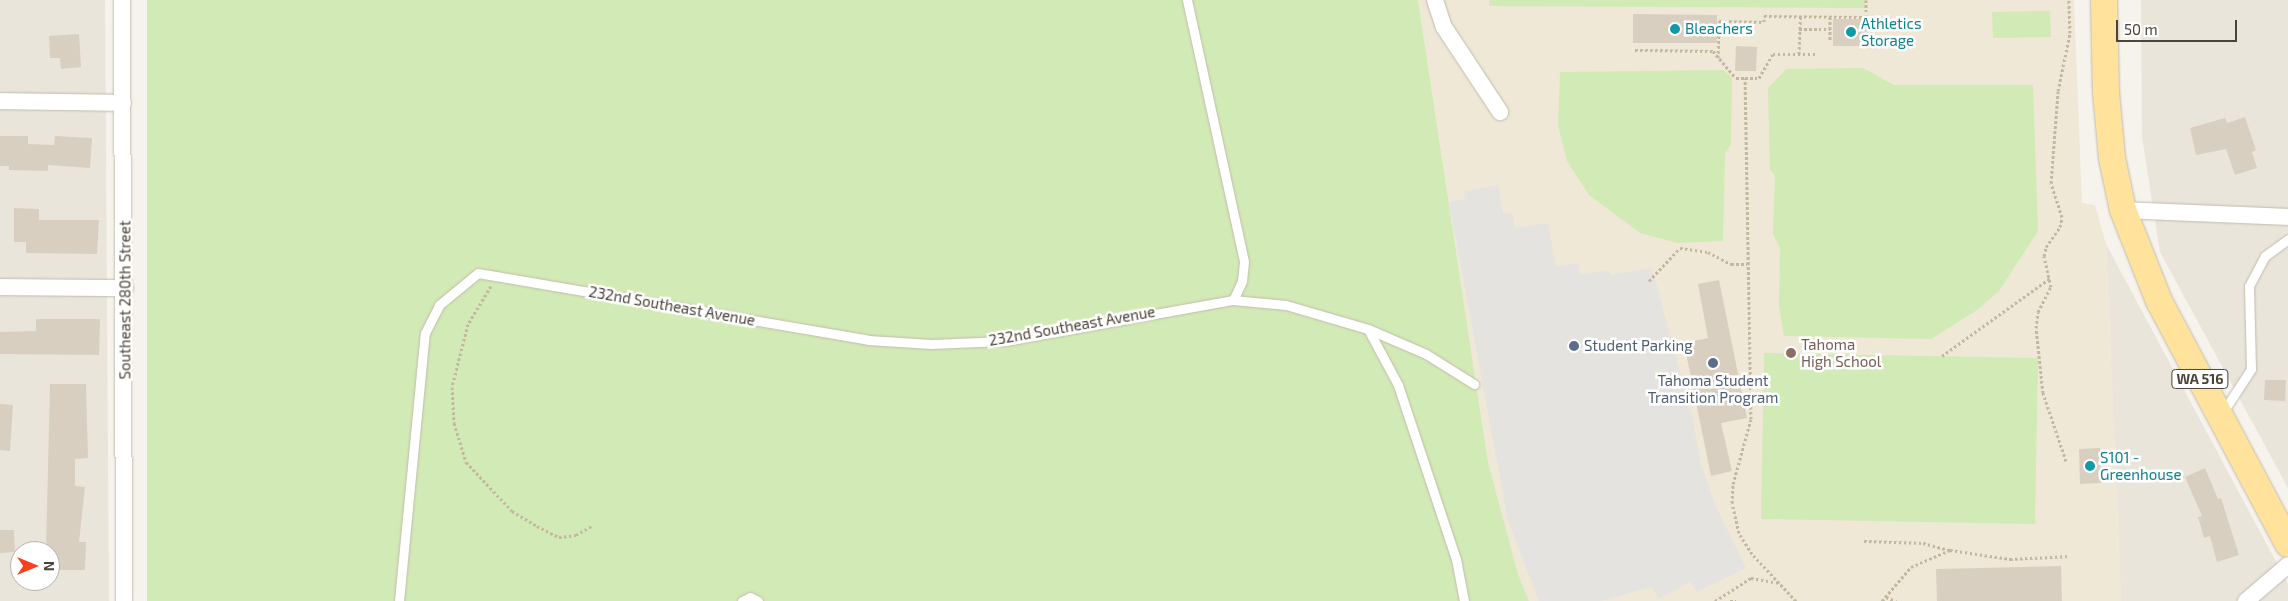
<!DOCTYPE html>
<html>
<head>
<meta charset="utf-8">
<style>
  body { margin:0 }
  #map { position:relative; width:2288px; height:601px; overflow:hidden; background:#f6f3ec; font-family:"Exo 2",sans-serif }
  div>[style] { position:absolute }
  .residential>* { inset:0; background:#eae5da }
  .education>* { inset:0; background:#efe8d6 }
  .green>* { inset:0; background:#d2eab5 }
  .parking>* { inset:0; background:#e5e3e0 }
  .building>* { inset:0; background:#d8cfc1 }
  .path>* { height:3px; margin-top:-1.5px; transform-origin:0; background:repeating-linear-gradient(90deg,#c4b79f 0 2.5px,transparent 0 5px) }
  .roads { filter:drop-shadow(0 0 1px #c2bbae) drop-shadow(0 0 1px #c2bbae) }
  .lane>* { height:9px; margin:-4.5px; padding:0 4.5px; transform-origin:4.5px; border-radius:4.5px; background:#fff }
  .street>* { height:16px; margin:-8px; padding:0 8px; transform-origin:8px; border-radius:8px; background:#fff }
  .primary>* { height:26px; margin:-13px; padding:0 13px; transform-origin:13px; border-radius:13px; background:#ffe39c }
  .dots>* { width:14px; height:14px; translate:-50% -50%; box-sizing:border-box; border:2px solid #fff; border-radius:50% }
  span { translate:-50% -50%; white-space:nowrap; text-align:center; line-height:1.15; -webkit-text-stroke:5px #fff; paint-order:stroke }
  .shield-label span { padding:1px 4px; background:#fff; border:1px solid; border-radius:4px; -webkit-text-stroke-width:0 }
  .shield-label { font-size:14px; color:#4b4439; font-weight:700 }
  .culture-label { font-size:15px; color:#0d838f }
  .left { translate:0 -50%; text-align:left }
  .street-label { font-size:15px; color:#4b4439 }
  .education-label { font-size:15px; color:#785e54 }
  .service-label { font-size:15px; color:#4e5e75 }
  .north { position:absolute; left:10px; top:541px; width:50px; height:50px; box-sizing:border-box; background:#fff; border:1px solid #b7b4b0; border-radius:50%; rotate:90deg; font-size:14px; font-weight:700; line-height:20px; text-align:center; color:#4b4439 }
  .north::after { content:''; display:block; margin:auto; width:18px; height:22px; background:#fc3f1d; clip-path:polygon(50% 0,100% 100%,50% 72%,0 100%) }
  .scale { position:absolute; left:2116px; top:20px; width:121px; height:22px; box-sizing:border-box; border:2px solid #4b4439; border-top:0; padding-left:6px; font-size:15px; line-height:18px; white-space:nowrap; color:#4b4439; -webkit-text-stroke:4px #fff; paint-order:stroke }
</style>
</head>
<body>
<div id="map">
  <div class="residential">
    <i style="clip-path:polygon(evenodd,0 0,105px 0,109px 601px,0 601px,0 0,20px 551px,50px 551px,50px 581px,20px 581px,20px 551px)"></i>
    <i style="clip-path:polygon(2141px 0,2288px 0,2288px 488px,2160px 252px,2142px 137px)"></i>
    <i style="clip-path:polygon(2106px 244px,2288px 584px,2288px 601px,2121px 601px)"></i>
  </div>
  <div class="education">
    <i style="clip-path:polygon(1418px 0,2074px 0,2082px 203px,2095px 205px,2106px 244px,2121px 601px,1529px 601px,1518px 574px,1488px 462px)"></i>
  </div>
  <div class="green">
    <i style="clip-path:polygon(147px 0,1418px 0,1488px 462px,1518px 574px,1529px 601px,147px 601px)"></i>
    <i style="clip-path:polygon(1489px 0,1865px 0,1865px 8px,1489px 6px)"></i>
    <i style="clip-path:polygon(2050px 11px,2051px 37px,1993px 38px,1992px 12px)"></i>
    <i style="clip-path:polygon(1863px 68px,1894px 85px,2033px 85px,2038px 231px,1999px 291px,1977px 310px,1931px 339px,1784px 336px,1779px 307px,1780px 248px,1773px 234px,1775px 176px,1770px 169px,1768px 88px,1786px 69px)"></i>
    <i style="clip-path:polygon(1724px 70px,1732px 78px,1731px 144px,1725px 154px,1723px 241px,1677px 243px,1640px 233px,1589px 195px,1567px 161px,1558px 125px,1560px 72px)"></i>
    <i style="clip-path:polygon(1764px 353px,2038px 358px,2035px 524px,1761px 519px)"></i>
  </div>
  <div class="parking">
    <i style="clip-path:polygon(1498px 185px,1503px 214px,1512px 213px,1515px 228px,1548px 223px,1556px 267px,1578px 263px,1580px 275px,1609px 270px,1610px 275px,1652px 268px,1692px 416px,1701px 464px,1716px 507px,1746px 568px,1697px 592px,1690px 582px,1659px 599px,1652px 587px,1600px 601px,1539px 601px,1508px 521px,1449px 202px,1465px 199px,1464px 191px)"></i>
  </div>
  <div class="building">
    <i style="clip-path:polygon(1633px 14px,1717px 15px,1717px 43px,1633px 43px)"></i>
    <i style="clip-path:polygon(1833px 19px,1869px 19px,1869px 46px,1833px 46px)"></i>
    <i style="clip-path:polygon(79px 34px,81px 67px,61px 69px,60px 58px,50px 58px,49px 36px)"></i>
    <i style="clip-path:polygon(1736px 46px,1757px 47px,1756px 71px,1735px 71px)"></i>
    <i style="clip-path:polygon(2245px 117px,2256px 150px,2252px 152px,2257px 168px,2235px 175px,2226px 149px,2196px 155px,2190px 128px,2225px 118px,2227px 123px)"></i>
    <i style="clip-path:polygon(0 136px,28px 136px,28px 144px,54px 145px,55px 136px,92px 138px,90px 168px,48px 165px,48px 171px,9px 170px,9px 166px,0 166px)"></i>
    <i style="clip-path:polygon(14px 208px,39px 209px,39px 220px,99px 220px,97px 254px,26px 253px,26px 242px,14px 242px)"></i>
    <i style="clip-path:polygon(1719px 280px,1747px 418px,1721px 423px,1732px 471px,1711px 476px,1684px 343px,1708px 338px,1698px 284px)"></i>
    <i style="clip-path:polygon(36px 319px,100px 319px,99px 355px,0 354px,0 332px,36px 331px)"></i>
    <i style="clip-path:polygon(2265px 380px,2286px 380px,2285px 401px,2264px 400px)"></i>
    <i style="clip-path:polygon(50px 384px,86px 384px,88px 458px,75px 459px,75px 486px,85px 487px,79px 542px,86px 542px,85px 570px,50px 570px,50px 551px,46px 551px)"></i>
    <i style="clip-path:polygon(0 404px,13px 405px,10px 451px,0 450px)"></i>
    <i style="clip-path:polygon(2100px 448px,2101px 483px,2080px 484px,2079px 449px)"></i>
    <i style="clip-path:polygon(2205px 468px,2218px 499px,2221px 498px,2239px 555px,2217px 562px,2210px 536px,2204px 538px,2198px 517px,2202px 516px,2185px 477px)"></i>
    <i style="clip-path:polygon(0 530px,14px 530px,15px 552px,0 553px)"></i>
    <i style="clip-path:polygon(2061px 566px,2062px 601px,1937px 601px,1936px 569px)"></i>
  </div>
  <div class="path">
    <i style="left:1830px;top:17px;width:23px;rotate:90deg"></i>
    <i style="left:1799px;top:29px;width:31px"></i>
    <i style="left:1635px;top:50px;width:78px;rotate:0.7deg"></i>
    <i style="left:1713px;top:51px;width:35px;rotate:50deg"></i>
    <i style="left:1736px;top:78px;width:9px"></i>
    <i style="left:1799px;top:54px;width:38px;rotate:-88deg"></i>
    <i style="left:1718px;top:58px;width:37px;rotate:-88deg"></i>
    <i style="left:1719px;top:21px;width:45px;rotate:1.3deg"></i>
    <i style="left:1764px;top:22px;width:6px;rotate:-90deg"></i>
    <i style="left:1764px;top:16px;width:102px;rotate:0.6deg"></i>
    <i style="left:1866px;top:17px;width:17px;rotate:-90deg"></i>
    <i style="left:1649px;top:281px;width:45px;rotate:-46.8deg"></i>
    <i style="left:1680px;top:248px;width:28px;rotate:8deg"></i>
    <i style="left:1708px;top:252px;width:26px;rotate:28deg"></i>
    <i style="left:1731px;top:264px;width:16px"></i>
    <i style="left:491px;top:286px;width:44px;rotate:121.2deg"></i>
    <i style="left:468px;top:324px;width:65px;rotate:104.3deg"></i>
    <i style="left:452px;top:387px;width:36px;rotate:87deg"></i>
    <i style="left:454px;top:423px;width:41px;rotate:72.9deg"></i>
    <i style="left:466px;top:462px;width:67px;rotate:46.8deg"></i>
    <i style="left:512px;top:511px;width:29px;rotate:31deg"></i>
    <i style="left:537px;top:526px;width:25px;rotate:27deg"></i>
    <i style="left:559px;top:537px;width:17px;rotate:-7deg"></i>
    <i style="left:576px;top:535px;width:20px;rotate:-30deg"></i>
    <i style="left:1942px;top:356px;width:133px;rotate:-35.8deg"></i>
    <i style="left:2066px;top:461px;width:72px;rotate:-108.7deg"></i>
    <i style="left:2043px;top:393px;width:65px;rotate:-96.1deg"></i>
    <i style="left:2036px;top:328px;width:16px;rotate:-83deg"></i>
    <i style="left:2038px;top:312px;width:28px;rotate:-63deg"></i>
    <i style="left:2051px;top:287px;width:32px;rotate:-103deg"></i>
    <i style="left:2044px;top:256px;width:9px;rotate:-77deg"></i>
    <i style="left:2046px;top:247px;width:24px;rotate:-55deg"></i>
    <i style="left:2060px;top:227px;width:10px;rotate:-79deg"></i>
    <i style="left:2062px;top:217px;width:36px;rotate:-108deg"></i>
    <i style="left:2051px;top:183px;width:92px;rotate:-85.6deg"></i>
    <i style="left:2058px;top:91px;width:59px;rotate:-78.3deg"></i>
    <i style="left:2070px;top:33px;width:33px;rotate:-92deg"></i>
    <i style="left:1864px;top:541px;width:59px;rotate:1.9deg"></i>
    <i style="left:1923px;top:543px;width:28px;rotate:15deg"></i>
    <i style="left:1886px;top:597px;width:11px;rotate:22deg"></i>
    <i style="left:1715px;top:601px;width:43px;rotate:-32.6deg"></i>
    <i style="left:1751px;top:578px;width:28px;rotate:10deg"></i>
    <i style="left:1730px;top:601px;width:6px"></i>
    <i style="left:1796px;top:601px;width:64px;rotate:-133.1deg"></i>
    <i style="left:1752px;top:554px;width:25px;rotate:-122deg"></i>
    <i style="left:1739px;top:533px;width:31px;rotate:-103deg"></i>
    <i style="left:1732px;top:503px;width:19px;rotate:-87deg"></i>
    <i style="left:1733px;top:484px;width:67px;rotate:-74.5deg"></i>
    <i style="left:1751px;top:419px;width:341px;rotate:-91deg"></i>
    <i style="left:1745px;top:78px;width:14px"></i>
    <i style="left:1759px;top:78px;width:28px;rotate:-60deg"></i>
    <i style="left:1773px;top:54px;width:44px"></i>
    <i style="left:1882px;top:601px;width:45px;rotate:-49.5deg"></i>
    <i style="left:1911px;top:567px;width:43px;rotate:-23.6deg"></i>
    <i style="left:1950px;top:550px;width:61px;rotate:8.5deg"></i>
    <i style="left:2010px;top:559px;width:60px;rotate:-2.9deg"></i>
  </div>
  <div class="roads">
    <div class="lane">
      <i style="left:1187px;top:0;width:268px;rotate:77.7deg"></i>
      <i style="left:1244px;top:262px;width:19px;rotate:96deg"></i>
      <i style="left:1242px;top:281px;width:21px;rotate:115deg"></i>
      <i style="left:1368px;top:329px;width:64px;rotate:61.8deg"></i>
      <i style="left:1398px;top:385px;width:183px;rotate:71.6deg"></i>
      <i style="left:1456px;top:559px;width:43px;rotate:79.2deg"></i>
      <i style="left:2223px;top:412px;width:51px;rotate:-56.9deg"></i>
      <i style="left:2251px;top:369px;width:83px;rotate:-91.4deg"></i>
      <i style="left:2249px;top:286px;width:34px;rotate:-62deg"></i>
      <i style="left:2265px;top:256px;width:29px;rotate:-36deg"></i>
      <i style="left:399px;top:601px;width:269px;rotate:-84.5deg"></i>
      <i style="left:425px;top:333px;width:31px;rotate:-63deg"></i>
      <i style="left:439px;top:305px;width:50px;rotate:-39.4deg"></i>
      <i style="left:478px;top:273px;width:396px;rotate:9.7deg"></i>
      <i style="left:868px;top:340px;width:63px;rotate:3.6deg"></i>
      <i style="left:931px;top:344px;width:74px;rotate:-2.3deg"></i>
      <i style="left:1005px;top:341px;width:232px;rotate:-10.2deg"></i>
      <i style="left:1233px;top:300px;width:53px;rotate:5.4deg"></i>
      <i style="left:1286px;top:305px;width:85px;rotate:16.3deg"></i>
      <i style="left:1368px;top:329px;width:63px;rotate:23.3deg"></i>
      <i style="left:1426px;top:354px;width:57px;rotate:32deg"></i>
      <i style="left:742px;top:601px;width:9px;rotate:-27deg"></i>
      <i style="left:750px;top:597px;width:9px;rotate:27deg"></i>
    </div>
    <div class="street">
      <i style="left:122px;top:0;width:601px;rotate:89.81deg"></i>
      <i style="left:1435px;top:0;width:28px;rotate:72deg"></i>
      <i style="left:1444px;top:27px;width:102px;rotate:56.6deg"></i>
      <i style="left:0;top:101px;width:123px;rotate:0.9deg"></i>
      <i style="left:2123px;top:210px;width:165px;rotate:2.4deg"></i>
      <i style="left:0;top:287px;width:125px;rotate:0.5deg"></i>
      <i style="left:2246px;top:601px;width:55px;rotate:-40.6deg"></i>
    </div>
    <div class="primary">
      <i style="left:2104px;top:0;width:92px;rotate:88.8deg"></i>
      <i style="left:2106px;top:92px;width:66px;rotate:84.8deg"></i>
      <i style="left:2112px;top:158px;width:53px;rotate:78.1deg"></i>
      <i style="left:2123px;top:210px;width:98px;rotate:68.4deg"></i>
      <i style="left:2159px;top:301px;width:275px;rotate:62deg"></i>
    </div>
  </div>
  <div class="dots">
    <i style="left:1675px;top:29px;background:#0f9aa8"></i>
    <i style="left:1851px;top:32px;background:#0f9aa8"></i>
    <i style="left:1574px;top:346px;background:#5c6f8a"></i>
    <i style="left:1791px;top:353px;background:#8d6e63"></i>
    <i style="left:1713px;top:363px;background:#5c6f8a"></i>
    <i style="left:2090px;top:466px;background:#0f9aa8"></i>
  </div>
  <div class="shield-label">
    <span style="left:2200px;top:379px">WA 516</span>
  </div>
  <div class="culture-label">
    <span class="left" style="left:1861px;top:32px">Athletics<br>Storage</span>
    <span class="left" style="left:1685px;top:29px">Bleachers</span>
    <span class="left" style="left:2100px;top:466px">S101 -<br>Greenhouse</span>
  </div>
  <div class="street-label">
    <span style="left:125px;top:300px;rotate:-90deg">Southeast 280th Street</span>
    <span style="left:672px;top:306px;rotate:10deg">232nd Southeast Avenue</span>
    <span style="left:1072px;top:326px;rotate:-10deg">232nd Southeast Avenue</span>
  </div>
  <div class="education-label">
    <span class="left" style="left:1801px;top:353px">Tahoma<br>High School</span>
  </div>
  <div class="service-label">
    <span class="left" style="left:1584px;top:346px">Student Parking</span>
    <span style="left:1713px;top:389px">Tahoma Student<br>Transition Program</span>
  </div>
  <div class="north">N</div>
  <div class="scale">50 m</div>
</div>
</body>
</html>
